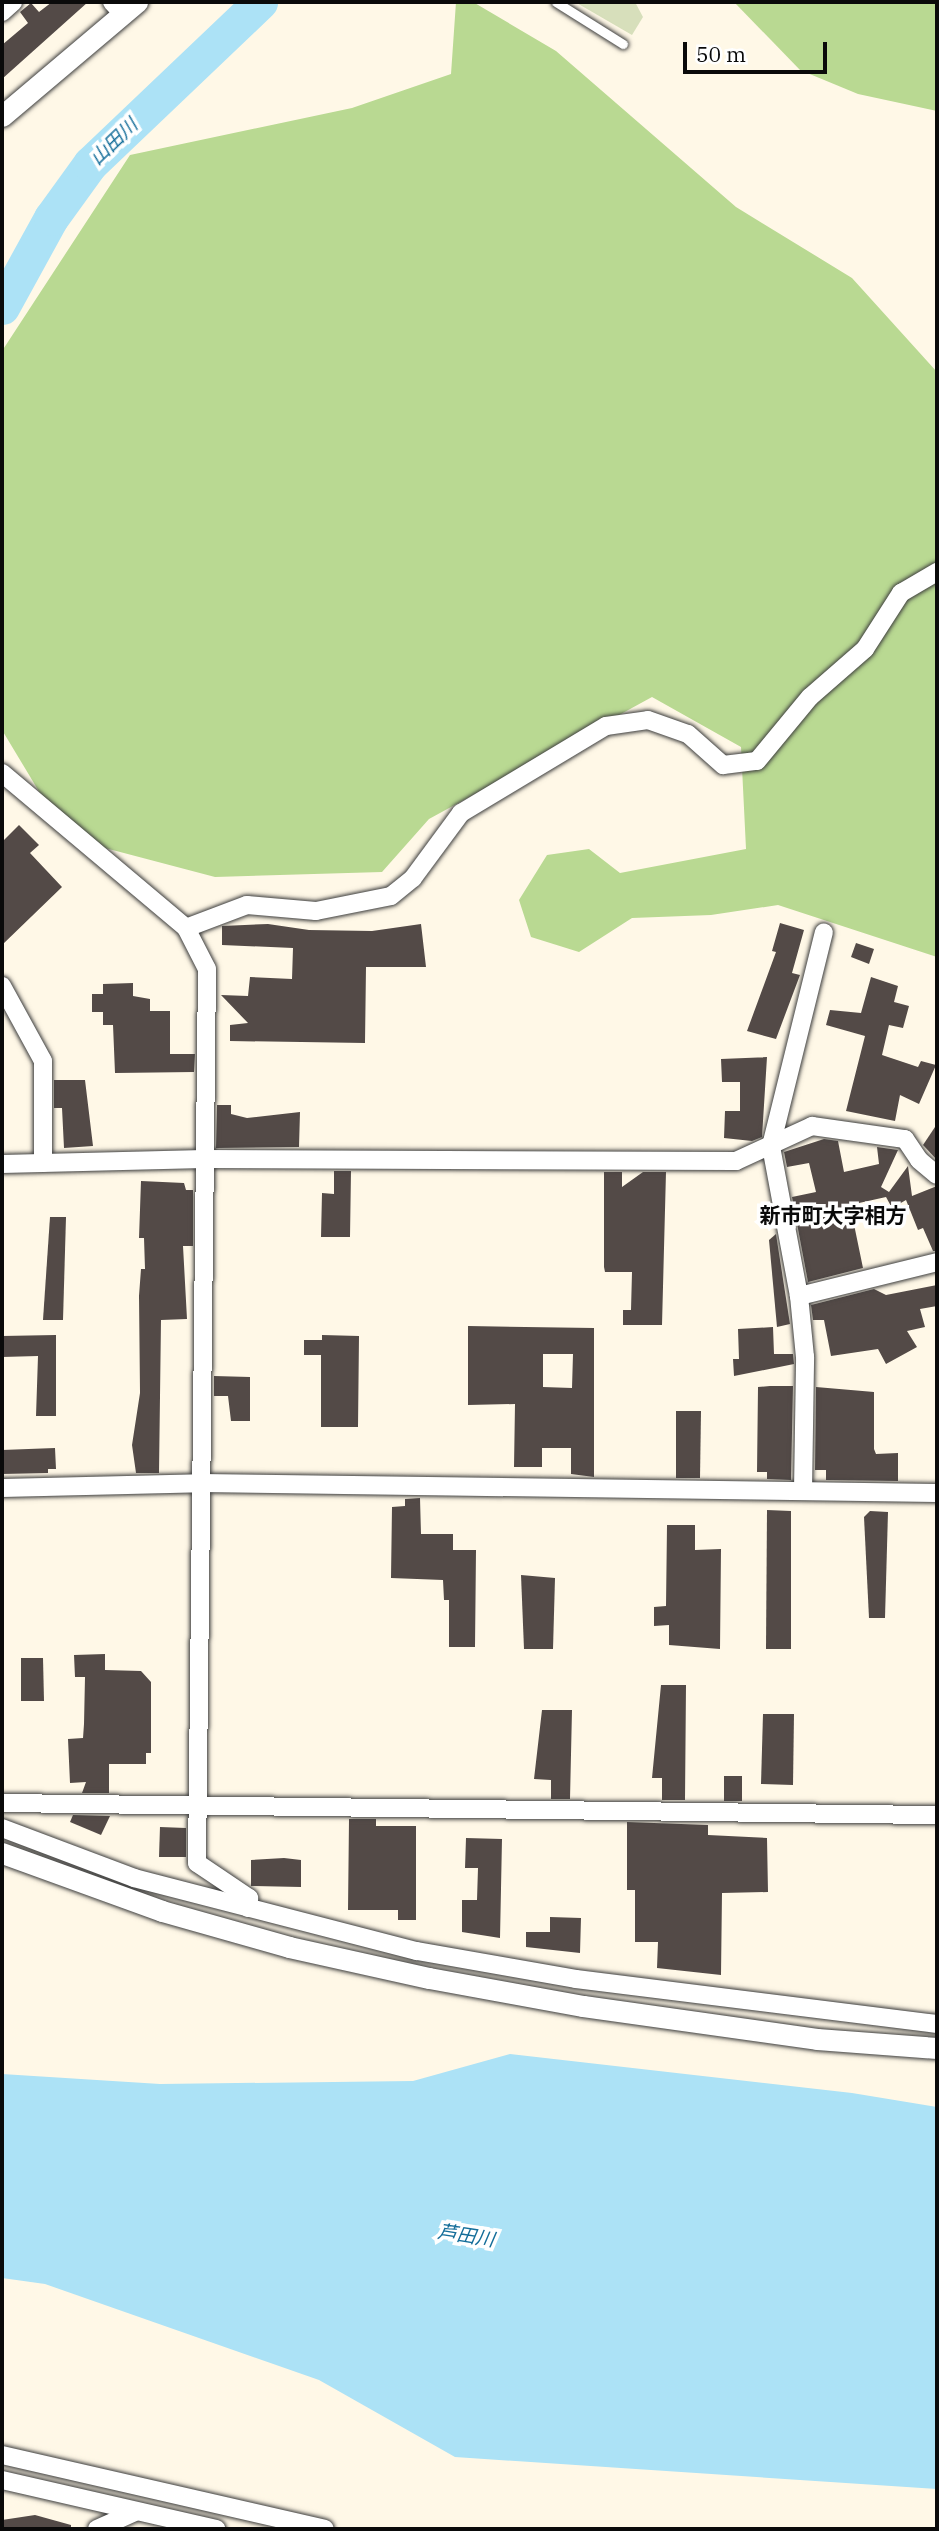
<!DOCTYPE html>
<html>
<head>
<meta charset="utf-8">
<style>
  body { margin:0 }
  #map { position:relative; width:939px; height:2531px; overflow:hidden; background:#fff8e7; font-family:"IBM Plex Serif","Noto Sans JP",serif }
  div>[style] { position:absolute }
  .forest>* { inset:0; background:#b9d992 }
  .cemetery>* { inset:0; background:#d7dfbb }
  .water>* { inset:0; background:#ace2f6 }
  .river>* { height:35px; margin:-17.5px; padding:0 17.5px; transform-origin:17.5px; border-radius:17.5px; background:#ace2f6 }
  .building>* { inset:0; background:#534a47 }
  .roads { filter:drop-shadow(0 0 2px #3d3d3d) drop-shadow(0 0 2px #3d3d3d) }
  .service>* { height:9px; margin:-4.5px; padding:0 4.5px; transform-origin:4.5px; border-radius:4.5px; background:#fff }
  .minor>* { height:18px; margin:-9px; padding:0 9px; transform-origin:9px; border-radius:9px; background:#fff }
  .tertiary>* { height:21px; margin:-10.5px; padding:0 10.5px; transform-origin:10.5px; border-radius:10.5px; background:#fff }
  span { translate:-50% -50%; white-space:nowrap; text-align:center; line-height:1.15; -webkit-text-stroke:7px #fff; paint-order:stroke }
  .water-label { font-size:19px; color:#156e9a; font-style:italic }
  .quarter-label { font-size:21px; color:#0a0a0a; font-weight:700 }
  .frame { position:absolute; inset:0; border:4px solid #0a0a0a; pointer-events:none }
  .scale { position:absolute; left:683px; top:42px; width:144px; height:32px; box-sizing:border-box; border:4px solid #0a0a0a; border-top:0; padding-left:9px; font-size:21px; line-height:24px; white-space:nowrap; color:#0a0a0a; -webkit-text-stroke:5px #fff; paint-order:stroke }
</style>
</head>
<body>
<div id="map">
  <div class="forest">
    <i style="clip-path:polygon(456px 2px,473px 2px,556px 51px,736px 207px,852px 278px,937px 372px,937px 957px,778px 905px,711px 915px,632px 918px,579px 952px,531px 937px,519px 900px,547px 855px,589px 849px,620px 873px,746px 849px,741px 747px,652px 697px,429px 819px,382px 872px,215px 877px,67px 838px,2px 730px,2px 351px,130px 155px,352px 108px,451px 74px)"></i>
    <i style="clip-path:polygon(734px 2px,937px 2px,937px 111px,858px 94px,800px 70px)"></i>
  </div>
  <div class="cemetery">
    <i style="clip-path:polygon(575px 2px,635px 2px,643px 17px,632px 35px)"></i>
  </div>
  <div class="water">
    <i style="clip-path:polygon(510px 2054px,852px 2093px,937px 2107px,937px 2489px,455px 2457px,319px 2380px,45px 2284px,2px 2278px,2px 2074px,160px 2084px,413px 2081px)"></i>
  </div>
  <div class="river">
    <i style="left:2px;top:307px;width:102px;rotate:-61.2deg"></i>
    <i style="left:51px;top:218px;width:67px;rotate:-54.2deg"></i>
    <i style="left:90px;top:164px;width:235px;rotate:-43.6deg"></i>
  </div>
  <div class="building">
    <i style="clip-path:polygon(52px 2px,88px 2px,2px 79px,2px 45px,28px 23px,20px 12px,31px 3px,39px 12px)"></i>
    <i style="clip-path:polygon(19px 825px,39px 845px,30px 853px,62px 887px,2px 945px,2px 842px)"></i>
    <i style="clip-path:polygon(780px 923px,804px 930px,792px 973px,800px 975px,776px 1039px,747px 1031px,776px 952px,772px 951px)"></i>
    <i style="clip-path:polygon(268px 924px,309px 930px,372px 931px,421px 924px,426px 967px,366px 967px,365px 1043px,230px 1041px,230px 1025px,248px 1023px,221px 995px,248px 996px,250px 977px,292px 979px,293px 948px,222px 945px,222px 926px)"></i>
    <i style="clip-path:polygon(856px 943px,874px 949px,869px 964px,851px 957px)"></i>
    <i style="clip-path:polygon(871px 977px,898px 986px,894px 1002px,909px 1006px,903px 1028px,889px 1025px,882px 1055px,918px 1067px,921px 1061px,936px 1065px,919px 1104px,900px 1095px,895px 1121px,846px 1111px,865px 1036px,826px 1025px,830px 1010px,861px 1013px)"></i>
    <i style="clip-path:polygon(133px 983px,133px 996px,150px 999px,150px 1011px,170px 1011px,170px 1054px,195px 1054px,194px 1072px,115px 1073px,113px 1025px,103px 1025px,103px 1012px,92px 1012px,92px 994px,103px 994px,103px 984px)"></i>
    <i style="clip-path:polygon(767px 1057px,762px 1137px,752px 1141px,724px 1138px,725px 1111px,740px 1111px,740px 1082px,722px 1082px,721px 1059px)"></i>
    <i style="clip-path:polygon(54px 1080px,85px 1080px,93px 1146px,64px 1148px,62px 1108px,54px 1108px)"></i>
    <i style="clip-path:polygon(217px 1105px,231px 1105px,231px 1114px,247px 1118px,300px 1112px,299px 1147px,216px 1148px)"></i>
    <i style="clip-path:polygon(937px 1124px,937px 1160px,923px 1145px)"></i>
    <i style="clip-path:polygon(824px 1139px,838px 1141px,844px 1172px,879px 1164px,877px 1147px,898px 1150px,881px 1187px,889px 1192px,908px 1166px,912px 1196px,937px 1186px,937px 1251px,933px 1251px,923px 1228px,918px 1230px,906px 1200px,892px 1208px,886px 1197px,850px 1205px,863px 1268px,808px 1282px,792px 1197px,816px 1192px,809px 1163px,787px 1167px,784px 1152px)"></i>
    <i style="clip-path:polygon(334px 1171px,351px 1171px,350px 1237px,321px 1237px,322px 1193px,334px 1194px)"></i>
    <i style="clip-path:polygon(604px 1172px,622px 1172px,622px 1187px,643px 1172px,666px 1172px,662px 1325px,623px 1325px,623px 1310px,631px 1310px,632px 1272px,605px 1272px,604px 1267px)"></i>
    <i style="clip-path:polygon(141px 1181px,184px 1183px,186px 1190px,193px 1190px,193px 1246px,183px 1246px,187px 1319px,161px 1320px,159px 1473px,136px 1473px,132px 1445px,140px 1393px,139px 1296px,141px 1269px,145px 1269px,144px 1238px,139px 1238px)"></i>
    <i style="clip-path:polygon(50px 1217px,66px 1217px,63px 1320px,43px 1320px)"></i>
    <i style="clip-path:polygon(776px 1234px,790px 1324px,777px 1327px,769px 1240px)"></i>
    <i style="clip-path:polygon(937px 1285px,937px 1306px,920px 1309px,925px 1327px,907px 1331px,917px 1347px,886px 1364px,878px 1349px,831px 1356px,824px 1320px,813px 1320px,811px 1305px,874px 1289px,886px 1295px)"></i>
    <i style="clip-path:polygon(evenodd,468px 1326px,594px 1328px,594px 1477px,571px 1474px,571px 1448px,542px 1448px,542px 1467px,514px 1467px,515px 1404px,468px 1405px,468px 1326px,543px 1354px,573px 1354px,572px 1388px,543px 1387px,543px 1354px)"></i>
    <i style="clip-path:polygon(773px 1327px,774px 1354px,793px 1354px,794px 1364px,734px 1376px,733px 1359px,739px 1359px,738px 1329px)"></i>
    <i style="clip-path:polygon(56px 1335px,56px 1416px,36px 1416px,38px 1356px,2px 1357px,2px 1336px)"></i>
    <i style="clip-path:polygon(322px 1335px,359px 1336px,358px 1427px,321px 1427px,321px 1355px,304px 1355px,304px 1340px,322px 1340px)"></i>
    <i style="clip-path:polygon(214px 1376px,250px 1377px,250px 1421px,231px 1421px,228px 1396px,214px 1396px)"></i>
    <i style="clip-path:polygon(770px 1386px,793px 1386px,791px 1480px,767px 1479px,767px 1472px,757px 1472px,758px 1387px)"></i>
    <i style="clip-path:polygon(816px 1387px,874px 1392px,874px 1449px,876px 1454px,898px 1453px,898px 1481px,826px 1480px,826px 1470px,815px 1470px)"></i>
    <i style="clip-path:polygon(676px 1411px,701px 1411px,700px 1478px,676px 1478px)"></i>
    <i style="clip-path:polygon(55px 1448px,56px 1469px,48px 1469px,48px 1473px,2px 1474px,2px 1450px)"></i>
    <i style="clip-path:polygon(420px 1498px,421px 1534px,453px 1534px,453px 1550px,476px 1550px,475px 1647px,449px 1647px,449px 1600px,444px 1600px,443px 1580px,391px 1578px,392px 1507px,405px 1506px,405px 1499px)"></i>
    <i style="clip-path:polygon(767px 1510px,791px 1511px,791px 1649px,766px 1649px)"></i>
    <i style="clip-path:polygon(870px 1511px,888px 1512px,885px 1618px,869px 1618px,864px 1517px)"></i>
    <i style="clip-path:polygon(667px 1525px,695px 1525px,695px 1550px,721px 1549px,720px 1649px,669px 1645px,669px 1625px,654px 1626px,654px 1607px,666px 1606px)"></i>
    <i style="clip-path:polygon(521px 1575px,555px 1578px,553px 1649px,524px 1649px)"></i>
    <i style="clip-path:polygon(105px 1654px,105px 1670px,141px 1671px,151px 1682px,151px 1753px,146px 1753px,146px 1764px,109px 1764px,109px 1793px,82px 1793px,86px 1782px,70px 1783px,68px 1739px,83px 1738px,84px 1724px,85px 1677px,75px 1677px,74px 1655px)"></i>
    <i style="clip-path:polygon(21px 1658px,43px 1658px,44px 1701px,21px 1701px)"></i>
    <i style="clip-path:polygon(661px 1685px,686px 1685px,685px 1800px,662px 1800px,662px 1778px,652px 1778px)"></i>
    <i style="clip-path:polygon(542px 1710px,572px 1710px,570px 1799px,551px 1799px,551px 1780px,534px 1779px)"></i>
    <i style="clip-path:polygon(763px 1714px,794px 1714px,793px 1785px,761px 1784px)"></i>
    <i style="clip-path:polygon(724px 1776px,742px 1776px,742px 1801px,724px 1801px)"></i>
    <i style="clip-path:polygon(73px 1815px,110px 1816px,101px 1835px,70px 1822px)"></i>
    <i style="clip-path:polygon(349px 1819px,376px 1819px,376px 1826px,416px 1826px,416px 1920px,398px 1920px,398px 1910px,348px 1910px)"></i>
    <i style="clip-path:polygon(627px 1822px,708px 1825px,708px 1835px,767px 1838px,768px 1892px,722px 1893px,721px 1975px,657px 1968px,658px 1942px,635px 1942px,635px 1890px,627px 1890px)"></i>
    <i style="clip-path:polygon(160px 1827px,186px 1828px,186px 1857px,159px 1857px)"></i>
    <i style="clip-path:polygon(466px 1838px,502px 1839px,500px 1938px,462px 1932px,462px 1900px,477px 1900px,478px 1868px,465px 1868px)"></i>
    <i style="clip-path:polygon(284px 1858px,301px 1860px,301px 1887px,251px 1886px,251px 1860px)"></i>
    <i style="clip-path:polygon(550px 1917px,581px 1918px,580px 1953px,526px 1947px,526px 1932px,550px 1932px)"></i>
    <i style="clip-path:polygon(35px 2515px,71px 2525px,71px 2529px,2px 2529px,2px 2520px)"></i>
  </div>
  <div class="roads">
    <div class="service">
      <i style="left:556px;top:2px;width:79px;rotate:32.1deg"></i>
    </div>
    <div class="minor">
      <i style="left:112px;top:2px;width:16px;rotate:47deg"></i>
      <i style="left:2px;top:12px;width:15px;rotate:-42deg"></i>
      <i style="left:2px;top:773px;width:241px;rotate:40.1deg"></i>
      <i style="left:186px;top:928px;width:46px;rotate:62.9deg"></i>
      <i style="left:207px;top:969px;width:894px;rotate:90.64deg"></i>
      <i style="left:197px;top:1863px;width:63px;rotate:33.9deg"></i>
      <i style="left:249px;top:1898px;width:10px;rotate:96deg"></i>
      <i style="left:186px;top:928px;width:65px;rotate:-20.7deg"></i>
      <i style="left:247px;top:905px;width:69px;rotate:5deg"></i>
      <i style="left:316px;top:911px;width:76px;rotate:-11.3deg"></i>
      <i style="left:391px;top:896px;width:28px;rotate:-39deg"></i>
      <i style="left:413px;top:878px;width:81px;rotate:-53.6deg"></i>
      <i style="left:461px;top:813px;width:169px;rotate:-31deg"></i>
      <i style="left:606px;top:726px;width:42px;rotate:-8.1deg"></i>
      <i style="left:648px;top:720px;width:42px;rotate:19.3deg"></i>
      <i style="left:688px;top:734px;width:47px;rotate:41.5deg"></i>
      <i style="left:723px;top:765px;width:34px;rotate:-7deg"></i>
      <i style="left:757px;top:761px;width:83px;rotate:-50.4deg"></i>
      <i style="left:810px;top:697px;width:73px;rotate:-41.1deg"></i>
      <i style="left:865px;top:649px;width:67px;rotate:-57.3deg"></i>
      <i style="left:901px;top:593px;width:42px;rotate:-30.3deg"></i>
      <i style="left:2px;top:986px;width:85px;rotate:61.3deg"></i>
      <i style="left:43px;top:1061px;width:102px;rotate:90deg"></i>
      <i style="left:2px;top:1164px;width:202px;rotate:-1.4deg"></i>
      <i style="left:204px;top:1159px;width:532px;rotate:0.22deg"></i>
      <i style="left:736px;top:1161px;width:84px;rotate:-24.7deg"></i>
      <i style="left:812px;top:1126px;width:94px;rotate:8deg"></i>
      <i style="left:905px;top:1139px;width:25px;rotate:56deg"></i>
      <i style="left:919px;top:1160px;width:23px;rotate:40deg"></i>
      <i style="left:799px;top:1296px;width:142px;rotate:-13.8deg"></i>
      <i style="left:2px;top:1488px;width:199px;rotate:-1.4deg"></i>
      <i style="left:201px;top:1483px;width:736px;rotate:0.78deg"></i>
      <i style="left:803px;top:1491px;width:134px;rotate:-89.1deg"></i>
      <i style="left:805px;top:1357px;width:61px;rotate:-95.6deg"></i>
      <i style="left:799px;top:1296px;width:153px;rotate:-100.6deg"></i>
      <i style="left:771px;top:1146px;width:220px;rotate:-76.1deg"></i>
      <i style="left:2px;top:1803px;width:935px;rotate:0.74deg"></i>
      <i style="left:2px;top:1828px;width:141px;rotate:20.7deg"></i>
      <i style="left:134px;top:1878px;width:292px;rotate:14.5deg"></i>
      <i style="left:417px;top:1951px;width:161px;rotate:10deg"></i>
      <i style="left:576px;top:1979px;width:364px;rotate:7.1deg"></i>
      <i style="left:2px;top:2455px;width:331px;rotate:12.9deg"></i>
      <i style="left:2px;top:2480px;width:220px;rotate:12.9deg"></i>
      <i style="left:97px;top:2529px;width:42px;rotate:-24.1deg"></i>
    </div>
    <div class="tertiary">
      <i style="left:2px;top:116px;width:177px;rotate:-40.2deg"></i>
      <i style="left:2px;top:1853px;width:170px;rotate:19.9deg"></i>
      <i style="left:162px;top:1911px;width:132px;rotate:15.8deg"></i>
      <i style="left:289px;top:1947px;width:143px;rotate:12.5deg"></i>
      <i style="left:429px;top:1978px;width:157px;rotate:10.3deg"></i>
      <i style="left:583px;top:2006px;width:236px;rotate:8deg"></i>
      <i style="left:817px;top:2039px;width:120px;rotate:4.3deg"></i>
    </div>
  </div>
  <div class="water-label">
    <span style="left:114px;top:142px;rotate:-44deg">山田川</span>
    <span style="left:466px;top:2236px;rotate:9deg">芦田川</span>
  </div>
  <div class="quarter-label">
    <span style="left:833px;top:1215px">新市町大字相方</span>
  </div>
  <div class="frame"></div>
  <div class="scale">50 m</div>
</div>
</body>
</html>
